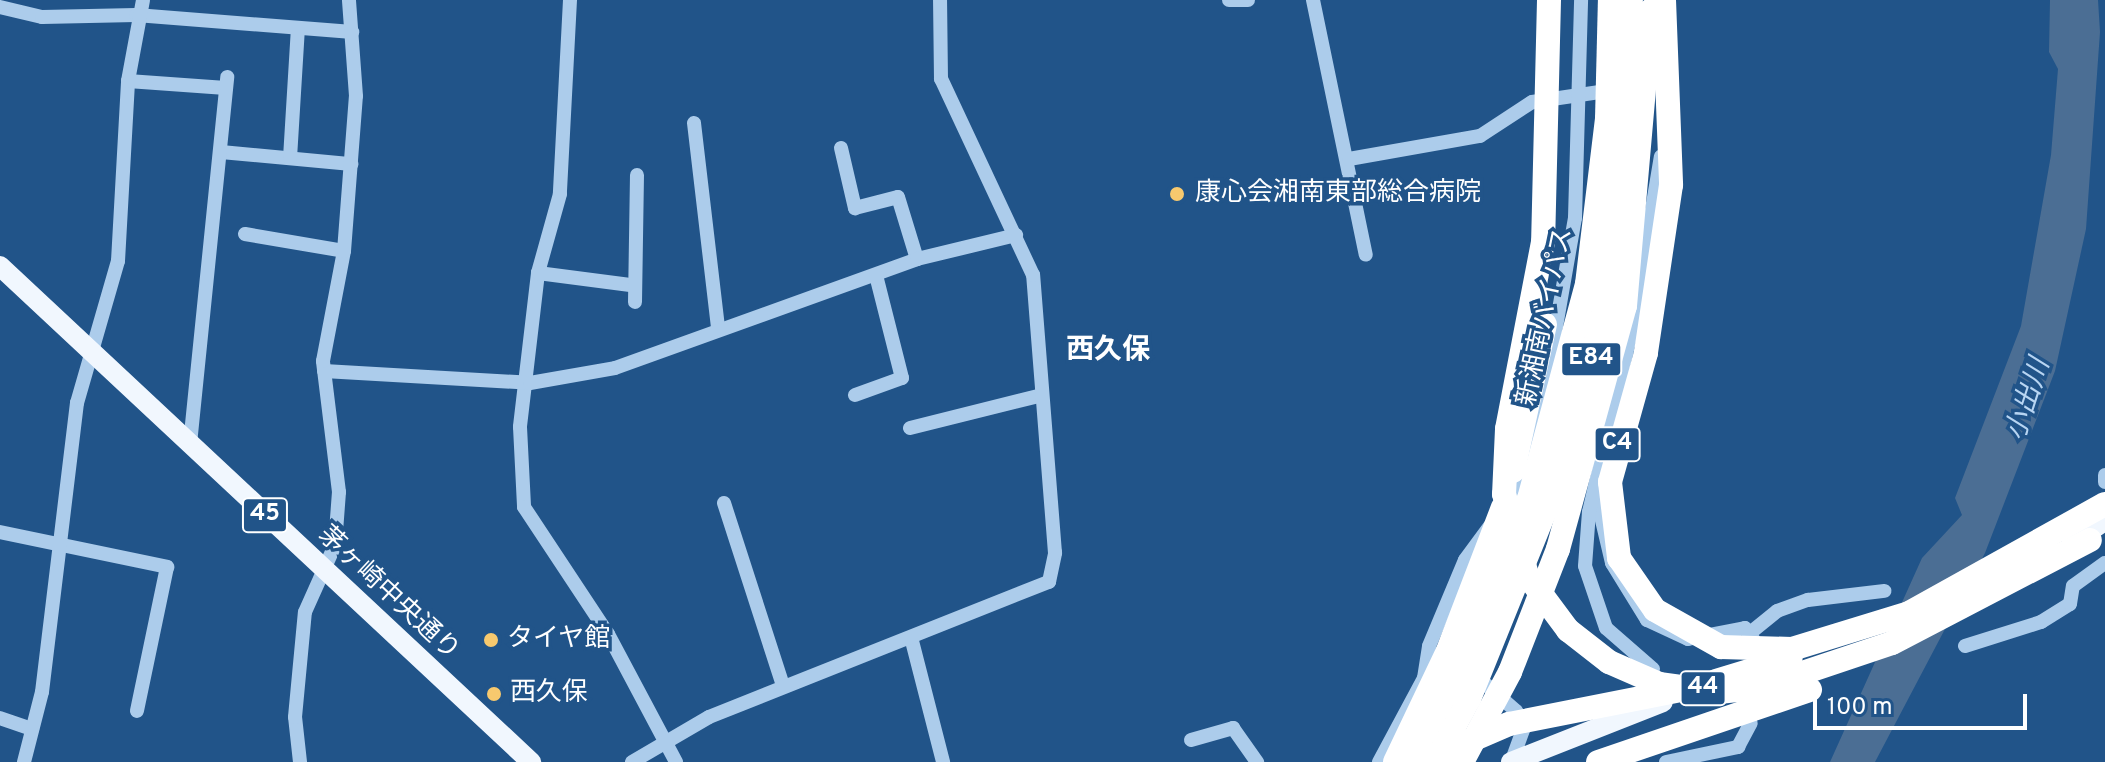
<!DOCTYPE html>
<html>
<head>
<meta charset="utf-8">
<style>
  body { margin:0 }
  #map { position:relative; width:2105px; height:762px; overflow:hidden; background:#215489; font-family:Overpass,"Noto Sans JP",sans-serif }
  div>[style] { position:absolute }
  .water>* { inset:0; background:#4b6e94 }
  .minor>* { height:14px; margin:-7px; padding:0 7px; transform-origin:7px; border-radius:7px; background:#accceb }
  .major>* { height:20px; margin:-10px; padding:0 10px; transform-origin:10px; border-radius:10px; background:#f1f7fe }
  .highway>* { height:24px; margin:-12px; padding:0 12px; transform-origin:12px; border-radius:12px; background:#fff }
  .highway-bridge>* { height:24px; margin:-12px; padding:0 12px; transform-origin:12px; border-radius:12px; background:#fff }
  .dots>* { width:22px; height:22px; translate:-50% -50%; box-sizing:border-box; border:4px solid #215489; border-radius:50% }
  span { translate:-50% -50%; white-space:nowrap; text-align:center; line-height:1.15; -webkit-text-stroke:7px #215489; paint-order:stroke }
  .shield-label span { padding:2px 6px; background:#215489; border:2px solid; border-radius:6px; -webkit-text-stroke-width:0 }
  .shield-label { font-size:24px; color:#fff; font-weight:700 }
  .poi-label { font-size:26px; color:#fff }
  .left { translate:0 -50%; text-align:left }
  .street-label { font-size:26px; color:#fff }
  .neighbourhood-label { font-size:28px; color:#fff; font-weight:700 }
  .water-label { font-size:28px; color:#b8d5f2; font-style:italic }
  .scale { position:absolute; left:1813px; top:694px; width:214px; height:36px; box-sizing:border-box; border:4px solid #fff; border-top:0; padding-left:10px; font-size:24px; line-height:28px; white-space:nowrap; color:#fff; -webkit-text-stroke:6px #215489; paint-order:stroke }
</style>
</head>
<body>
<div id="map">
  <div class="water">
    <i style="clip-path:polygon(2050px 0,2098px 0,2100px 32px,2086px 229px,2055px 371px,1985px 553px,1875px 762px,1830px 762px,1922px 558px,1962px 515px,1955px 498px,2021px 326px,2051px 155px,2058px 69px,2049px 52px)"></i>
  </div>
  <div class="minor">
    <i style="left:570px;top:0;width:194px;rotate:93deg"></i>
    <i style="left:560px;top:194px;width:82px;rotate:105.6deg"></i>
    <i style="left:538px;top:273px;width:155px;rotate:96.7deg"></i>
    <i style="left:520px;top:427px;width:80px;rotate:87.1deg"></i>
    <i style="left:524px;top:507px;width:152px;rotate:56.5deg"></i>
    <i style="left:608px;top:634px;width:145px;rotate:62deg"></i>
    <i style="left:1229px;top:0;width:19px"></i>
    <i style="left:1313px;top:0;width:260px;rotate:78.3deg"></i>
    <i style="left:0;top:7px;width:43px;rotate:13.4deg"></i>
    <i style="left:42px;top:17px;width:94px;rotate:-1.2deg"></i>
    <i style="left:136px;top:15px;width:217px;rotate:4.5deg"></i>
    <i style="left:128px;top:81px;width:98px;rotate:4.1deg"></i>
    <i style="left:694px;top:123px;width:206px;rotate:83.3deg"></i>
    <i style="left:841px;top:148px;width:62px;rotate:76.9deg"></i>
    <i style="left:855px;top:208px;width:44px;rotate:-14.3deg"></i>
    <i style="left:898px;top:197px;width:65px;rotate:73deg"></i>
    <i style="left:221px;top:152px;width:131px;rotate:5.3deg"></i>
    <i style="left:290px;top:158px;width:130px;rotate:-86.5deg"></i>
    <i style="left:1349px;top:159px;width:133px;rotate:-10deg"></i>
    <i style="left:1480px;top:136px;width:62px;rotate:-33.2deg"></i>
    <i style="left:1532px;top:102px;width:82px;rotate:-8.4deg"></i>
    <i style="left:245px;top:234px;width:100px;rotate:9.7deg"></i>
    <i style="left:538px;top:273px;width:93px;rotate:7.4deg"></i>
    <i style="left:635px;top:302px;width:127px;rotate:-89.1deg"></i>
    <i style="left:324px;top:371px;width:206px;rotate:3.3deg"></i>
    <i style="left:530px;top:383px;width:86px;rotate:-10deg"></i>
    <i style="left:615px;top:368px;width:321px;rotate:-19.8deg"></i>
    <i style="left:917px;top:259px;width:102px;rotate:-13.6deg"></i>
    <i style="left:855px;top:395px;width:50px;rotate:-19.9deg"></i>
    <i style="left:902px;top:378px;width:106px;rotate:-104.2deg"></i>
    <i style="left:910px;top:428px;width:136px;rotate:-14deg"></i>
    <i style="left:190px;top:444px;width:369px;rotate:-84.2deg"></i>
    <i style="left:2105px;top:475px;width:7px;rotate:90deg"></i>
    <i style="left:1597px;top:499px;width:66px;rotate:76.8deg"></i>
    <i style="left:1612px;top:563px;width:67px;rotate:58.4deg"></i>
    <i style="left:1647px;top:620px;width:45px;rotate:24.9deg"></i>
    <i style="left:1688px;top:639px;width:58px;rotate:-10.9deg"></i>
    <i style="left:1745px;top:628px;width:19px;rotate:54deg"></i>
    <i style="left:724px;top:503px;width:192px;rotate:72.1deg"></i>
    <i style="left:1513px;top:508px;width:128px;rotate:-75.1deg"></i>
    <i style="left:1546px;top:384px;width:169px;rotate:-80.1deg"></i>
    <i style="left:1575px;top:218px;width:218px;rotate:-88.4deg"></i>
    <i style="left:0;top:532px;width:171px;rotate:11.8deg"></i>
    <i style="left:167px;top:567px;width:147px;rotate:101.8deg"></i>
    <i style="left:1750px;top:633px;width:35px;rotate:-39deg"></i>
    <i style="left:1777px;top:611px;width:33px;rotate:-20deg"></i>
    <i style="left:1808px;top:600px;width:77px;rotate:-6.8deg"></i>
    <i style="left:912px;top:641px;width:125px;rotate:75.6deg"></i>
    <i style="left:1965px;top:646px;width:80px;rotate:-17.5deg"></i>
    <i style="left:2041px;top:622px;width:34px;rotate:-32deg"></i>
    <i style="left:2070px;top:604px;width:18px;rotate:-81deg"></i>
    <i style="left:2073px;top:586px;width:39px;rotate:-36deg"></i>
    <i style="left:1653px;top:669px;width:62px;rotate:-138.9deg"></i>
    <i style="left:1606px;top:628px;width:65px;rotate:-108.7deg"></i>
    <i style="left:1585px;top:566px;width:54px;rotate:-85.8deg"></i>
    <i style="left:1589px;top:512px;width:188px;rotate:-76.8deg"></i>
    <i style="left:1632px;top:329px;width:175px;rotate:-80.5deg"></i>
    <i style="left:1474px;top:674px;width:56px;rotate:41.4deg"></i>
    <i style="left:1516px;top:711px;width:20px;rotate:70deg"></i>
    <i style="left:1523px;top:730px;width:33px;rotate:110deg"></i>
    <i style="left:0;top:718px;width:34px;rotate:19deg"></i>
    <i style="left:1191px;top:740px;width:44px;rotate:-15.9deg"></i>
    <i style="left:1233px;top:728px;width:42px;rotate:54.8deg"></i>
    <i style="left:24px;top:762px;width:72px;rotate:-75.6deg"></i>
    <i style="left:42px;top:692px;width:291px;rotate:-83.1deg"></i>
    <i style="left:77px;top:403px;width:148px;rotate:-73.9deg"></i>
    <i style="left:118px;top:261px;width:180px;rotate:-86.8deg"></i>
    <i style="left:128px;top:81px;width:82px;rotate:-79.5deg"></i>
    <i style="left:300px;top:762px;width:45px;rotate:-96.3deg"></i>
    <i style="left:295px;top:717px;width:105px;rotate:-84.6deg"></i>
    <i style="left:305px;top:612px;width:73px;rotate:-65.9deg"></i>
    <i style="left:335px;top:545px;width:53px;rotate:-85.7deg"></i>
    <i style="left:339px;top:492px;width:132px;rotate:-97deg"></i>
    <i style="left:323px;top:361px;width:112px;rotate:-79.2deg"></i>
    <i style="left:344px;top:251px;width:155px;rotate:-85.6deg"></i>
    <i style="left:356px;top:96px;width:96px;rotate:-94.2deg"></i>
    <i style="left:632px;top:762px;width:89px;rotate:-30.3deg"></i>
    <i style="left:709px;top:717px;width:366px;rotate:-21.7deg"></i>
    <i style="left:1049px;top:582px;width:30px;rotate:-78deg"></i>
    <i style="left:1055px;top:553px;width:279px;rotate:-94.5deg"></i>
    <i style="left:1033px;top:275px;width:217px;rotate:-115.1deg"></i>
    <i style="left:941px;top:79px;width:79px;rotate:-90.7deg"></i>
    <i style="left:1379px;top:762px;width:95px;rotate:-61.8deg"></i>
    <i style="left:1424px;top:678px;width:32px;rotate:-81deg"></i>
    <i style="left:1429px;top:646px;width:93px;rotate:-67.3deg"></i>
    <i style="left:1465px;top:560px;width:42px;rotate:-53.7deg"></i>
    <i style="left:1666px;top:762px;width:74px;rotate:-11.8deg"></i>
    <i style="left:1738px;top:747px;width:27px;rotate:-62deg"></i>
  </div>
  <div class="major">
    <i style="left:0;top:266px;width:727px;rotate:43.05deg"></i>
    <i style="left:2072px;top:543px;width:40px;rotate:-34deg"></i>
    <i style="left:1511px;top:762px;width:163px;rotate:-21.5deg"></i>
  </div>
  <div class="highway">
    <i style="left:1909px;top:613px;width:224px;rotate:-29.1deg"></i>
    <i style="left:1409px;top:762px;width:84px;rotate:-61.6deg"></i>
    <i style="left:1435px;top:762px;width:72px;rotate:-61.6deg"></i>
  </div>
  <div class="highway-bridge">
    <i style="left:1549px;top:0;width:242px;rotate:91.4deg"></i>
    <i style="left:1543px;top:242px;width:190px;rotate:100.9deg"></i>
    <i style="left:1507px;top:429px;width:65px;rotate:92.6deg"></i>
    <i style="left:1504px;top:494px;width:84px;rotate:74.1deg"></i>
    <i style="left:1527px;top:575px;width:69px;rotate:53.3deg"></i>
    <i style="left:1568px;top:630px;width:52px;rotate:38deg"></i>
    <i style="left:1609px;top:662px;width:55px;rotate:23.7deg"></i>
    <i style="left:1659px;top:684px;width:61px;rotate:7.6deg"></i>
    <i style="left:1719px;top:692px;width:39px;rotate:-6deg"></i>
    <i style="left:1758px;top:688px;width:141px;rotate:-18.6deg"></i>
    <i style="left:1892px;top:643px;width:223px;rotate:-27.5deg"></i>
    <i style="left:1664px;top:0;width:185px;rotate:87.8deg"></i>
    <i style="left:1671px;top:185px;width:170px;rotate:98.5deg"></i>
    <i style="left:1646px;top:353px;width:134px;rotate:105.6deg"></i>
    <i style="left:1610px;top:482px;width:77px;rotate:83.2deg"></i>
    <i style="left:1619px;top:558px;width:63px;rotate:55.3deg"></i>
    <i style="left:1655px;top:610px;width:76px;rotate:29.3deg"></i>
    <i style="left:1721px;top:647px;width:71px;rotate:1.6deg"></i>
    <i style="left:1792px;top:649px;width:122px;rotate:-17.1deg"></i>
    <i style="left:1513px;top:471px;width:150px;rotate:-77.7deg"></i>
    <i style="left:1716px;top:681px;width:78px;rotate:-17deg"></i>
    <i style="left:1449px;top:688px;width:205px;rotate:-67.1deg"></i>
    <i style="left:1529px;top:499px;width:223px;rotate:-74.9deg"></i>
    <i style="left:1587px;top:284px;width:166px;rotate:-83.1deg"></i>
    <i style="left:1607px;top:119px;width:119px;rotate:-88.6deg"></i>
    <i style="left:1469px;top:699px;width:240px;rotate:-68deg"></i>
    <i style="left:1559px;top:476px;width:176px;rotate:-74.9deg"></i>
    <i style="left:1605px;top:306px;width:167px;rotate:-82.5deg"></i>
    <i style="left:1627px;top:140px;width:140px;rotate:-88.4deg"></i>
    <i style="left:1395px;top:762px;width:121px;rotate:-64.5deg"></i>
    <i style="left:1447px;top:653px;width:156px;rotate:-69deg"></i>
    <i style="left:1421px;top:762px;width:96px;rotate:-23.4deg"></i>
    <i style="left:1509px;top:724px;width:174px;rotate:-11.2deg"></i>
    <i style="left:1462px;top:762px;width:102px;rotate:-61.9deg"></i>
    <i style="left:1510px;top:672px;width:132px;rotate:-68.7deg"></i>
    <i style="left:1558px;top:549px;width:252px;rotate:-74.6deg"></i>
    <i style="left:1625px;top:306px;width:297px;rotate:-85deg"></i>
    <i style="left:1598px;top:762px;width:224px;rotate:-18.8deg"></i>
  </div>
  <div class="dots">
    <i style="left:1177px;top:194px;background:#f7c96e"></i>
    <i style="left:491px;top:640px;background:#f7c96e"></i>
    <i style="left:494px;top:694px;background:#f7c96e"></i>
  </div>
  <div class="shield-label">
    <span style="left:1591px;top:359px">E84</span>
    <span style="left:1617px;top:444px">C4</span>
    <span style="left:265px;top:515px">45</span>
    <span style="left:1703px;top:688px">44</span>
  </div>
  <div class="poi-label">
    <span class="left" style="left:1195px;top:194px">康心会湘南東部総合病院</span>
    <span class="left" style="left:507px;top:640px">タイヤ館</span>
    <span class="left" style="left:510px;top:694px">西久保</span>
  </div>
  <div class="street-label">
    <span style="left:1546px;top:317px;rotate:-78deg">新湘南バイパス</span>
    <span style="left:388px;top:594px;rotate:43deg">茅ヶ崎中央通り</span>
  </div>
  <div class="neighbourhood-label">
    <span style="left:1108px;top:351px">西久保</span>
  </div>
  <div class="water-label">
    <span style="left:2029px;top:400px;rotate:-72deg">小出川</span>
  </div>
  <div class="scale">100 m</div>
</div>
</body>
</html>
